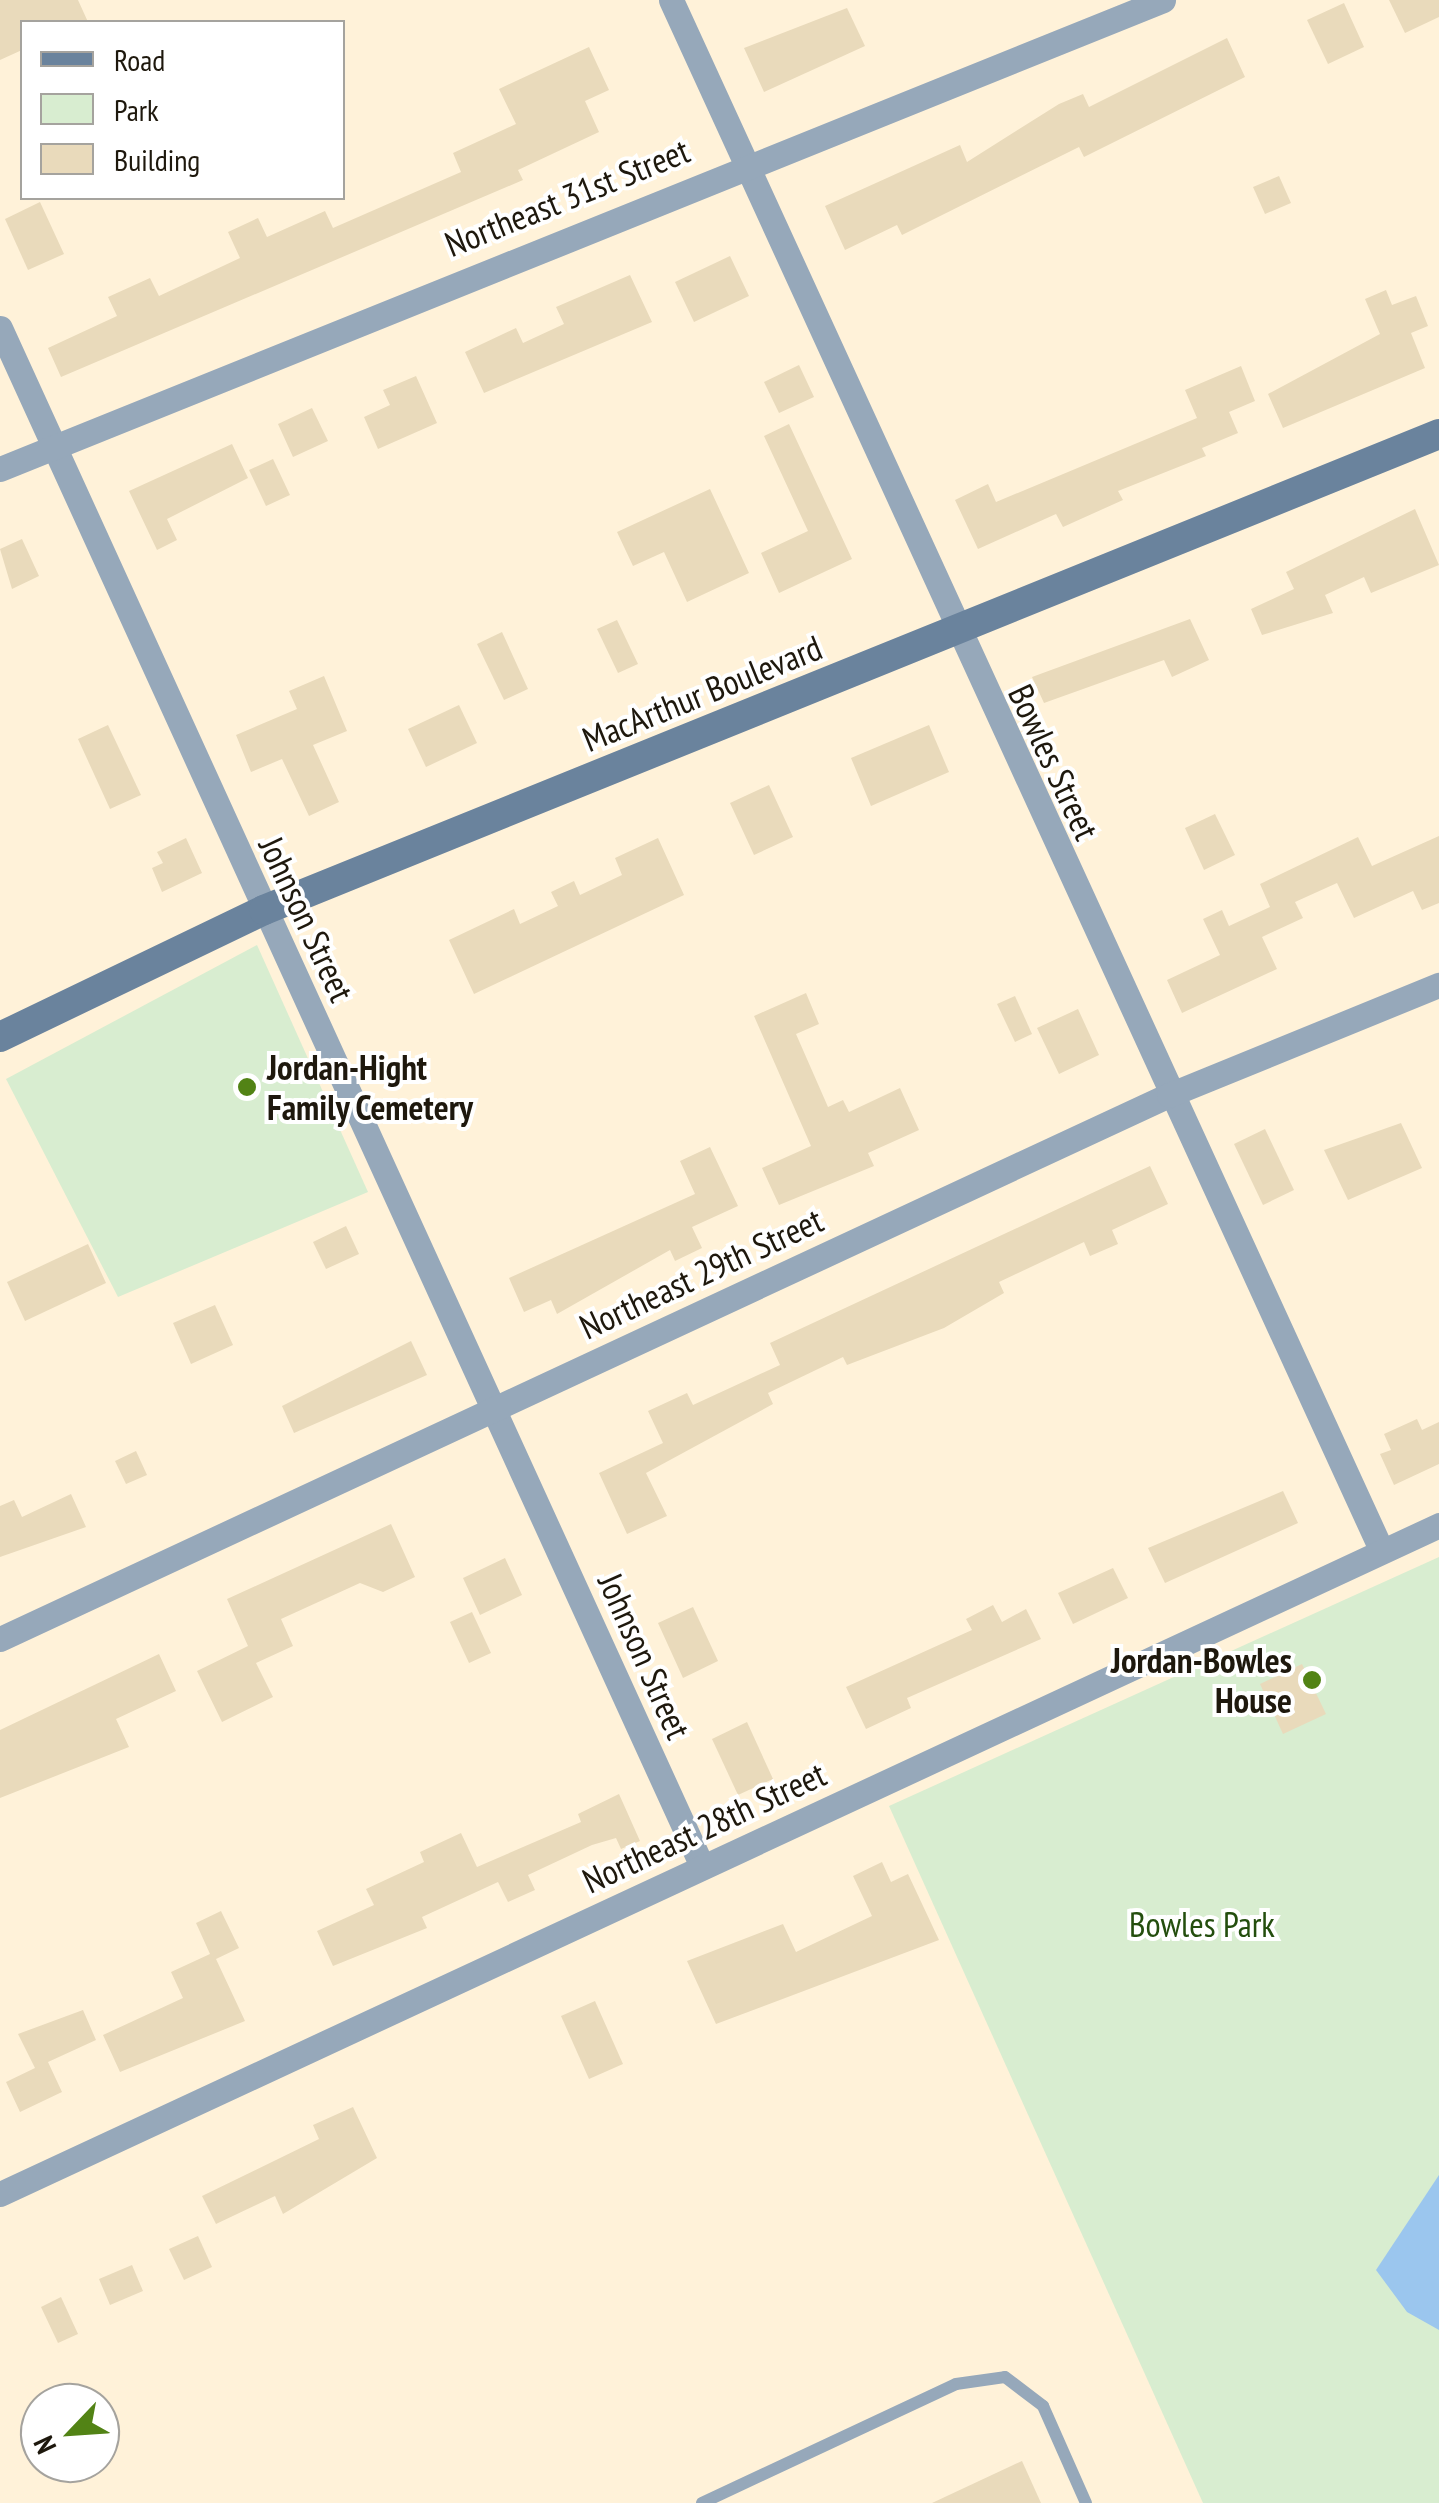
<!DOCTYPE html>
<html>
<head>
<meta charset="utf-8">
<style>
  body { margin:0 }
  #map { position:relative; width:1439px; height:2503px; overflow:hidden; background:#fff2d9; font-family:"PT Sans Narrow",sans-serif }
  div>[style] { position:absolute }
  .green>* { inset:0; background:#d8edd0 }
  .water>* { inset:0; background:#9bc6ee }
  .building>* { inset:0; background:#e9dabb }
  .lane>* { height:12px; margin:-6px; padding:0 6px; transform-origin:6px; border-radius:6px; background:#96a8ba }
  .street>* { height:25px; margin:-12.5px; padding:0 12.5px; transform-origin:12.5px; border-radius:12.5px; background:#96a8ba }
  .secondary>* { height:30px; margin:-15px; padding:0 15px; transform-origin:15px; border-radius:15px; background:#6a839d }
  .dots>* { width:28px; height:28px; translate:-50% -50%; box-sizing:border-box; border:5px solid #fff; border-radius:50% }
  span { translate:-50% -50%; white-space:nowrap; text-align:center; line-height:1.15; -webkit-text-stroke:8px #fff; paint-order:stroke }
  .street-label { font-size:35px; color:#1e180d }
  .poi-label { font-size:35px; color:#1e180d; font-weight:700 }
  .left { translate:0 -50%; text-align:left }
  .right { translate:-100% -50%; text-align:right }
  .park-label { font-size:35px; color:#244e0e }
  .legend { position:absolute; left:20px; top:20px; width:325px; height:180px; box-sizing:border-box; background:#fff; border:2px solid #a5a39e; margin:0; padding:12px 18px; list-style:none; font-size:30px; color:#1e180d }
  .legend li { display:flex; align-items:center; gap:20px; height:50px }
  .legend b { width:50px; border:2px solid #a5a39e }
  .north { position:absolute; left:20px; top:2383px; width:100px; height:100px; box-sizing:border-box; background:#fff; border:2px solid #a5a39e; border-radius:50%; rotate:245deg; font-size:28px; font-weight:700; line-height:40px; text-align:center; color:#1e180d }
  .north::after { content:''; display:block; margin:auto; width:35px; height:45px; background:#528315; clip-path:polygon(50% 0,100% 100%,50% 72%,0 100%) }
</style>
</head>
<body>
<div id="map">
  <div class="green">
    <i style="clip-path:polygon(257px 945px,368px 1192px,118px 1297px,6px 1079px)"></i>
    <i style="clip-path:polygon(1439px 1557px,1439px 2503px,1203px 2503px,889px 1806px)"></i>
  </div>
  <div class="water">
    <i style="clip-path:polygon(1439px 2175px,1439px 2330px,1407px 2312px,1376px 2270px)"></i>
  </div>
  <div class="building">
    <i style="clip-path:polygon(0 0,78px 0,88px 22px,22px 22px,22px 50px,0 60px)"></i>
    <i style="clip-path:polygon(1389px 0,1439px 0,1439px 17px,1405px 33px)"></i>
    <i style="clip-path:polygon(1344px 3px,1364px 47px,1328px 64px,1307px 20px)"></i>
    <i style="clip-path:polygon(847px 8px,865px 46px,764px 92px,744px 48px)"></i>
    <i style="clip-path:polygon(1227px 38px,1245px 77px,1084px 157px,1079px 147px,902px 235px,897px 225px,845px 250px,825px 206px,960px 145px,967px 162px,1059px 104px,1083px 94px,1089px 107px)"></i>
    <i style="clip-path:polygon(589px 47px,609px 90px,585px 101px,599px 132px,518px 170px,523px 180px,61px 377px,48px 348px,117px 316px,108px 297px,150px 278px,159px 296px,240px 258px,228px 232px,258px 218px,267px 237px,325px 211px,333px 228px,461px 172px,453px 153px,516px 124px,499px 89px)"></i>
    <i style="clip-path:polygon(1279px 176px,1291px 203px,1265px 214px,1253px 187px)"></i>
    <i style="clip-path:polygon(40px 202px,64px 254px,28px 270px,5px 219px)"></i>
    <i style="clip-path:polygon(730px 256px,749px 296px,694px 322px,675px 282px)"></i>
    <i style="clip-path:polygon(630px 275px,652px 322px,484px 393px,465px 352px,516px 328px,523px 343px,564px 324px,556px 307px)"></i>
    <i style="clip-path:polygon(1386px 290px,1392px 305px,1416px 296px,1428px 326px,1411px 333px,1425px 368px,1283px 428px,1268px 394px,1380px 334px,1365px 299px)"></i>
    <i style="clip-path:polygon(799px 365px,814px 397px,779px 413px,764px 382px)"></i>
    <i style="clip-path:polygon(1241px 366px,1255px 401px,1229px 412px,1238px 433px,1202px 448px,1206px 456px,1118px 491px,1123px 500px,1063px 527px,1056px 514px,978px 549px,955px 500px,988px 484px,996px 502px,1197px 418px,1185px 390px)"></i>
    <i style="clip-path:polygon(416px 376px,437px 423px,378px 449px,364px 417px,390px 405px,383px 390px)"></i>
    <i style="clip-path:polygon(312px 408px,328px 441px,293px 457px,278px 424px)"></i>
    <i style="clip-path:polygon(789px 424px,852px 559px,779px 593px,761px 553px,808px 531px,764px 436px)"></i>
    <i style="clip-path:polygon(232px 444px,248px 478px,167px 519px,177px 540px,157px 550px,129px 491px)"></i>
    <i style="clip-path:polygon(273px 459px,290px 495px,266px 506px,249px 470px)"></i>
    <i style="clip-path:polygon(710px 489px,749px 573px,687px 602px,664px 552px,633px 566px,617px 532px)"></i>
    <i style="clip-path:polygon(1415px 509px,1439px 565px,1371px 593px,1364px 577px,1325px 595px,1333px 613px,1262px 635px,1251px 609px,1294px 589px,1286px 572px)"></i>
    <i style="clip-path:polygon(22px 539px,39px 576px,12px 589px,0 549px)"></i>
    <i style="clip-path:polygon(1190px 619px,1209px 660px,1172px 677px,1164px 660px,1044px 703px,1032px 677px)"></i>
    <i style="clip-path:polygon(617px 620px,638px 664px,618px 673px,597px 629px)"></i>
    <i style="clip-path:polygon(502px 632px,528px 689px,504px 700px,477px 644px)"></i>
    <i style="clip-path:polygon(324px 676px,347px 731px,313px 745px,339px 802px,309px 816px,282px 759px,251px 772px,236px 735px,297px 709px,289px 691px)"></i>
    <i style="clip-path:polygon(459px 705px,477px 743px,426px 767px,408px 729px)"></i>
    <i style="clip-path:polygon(108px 725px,141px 795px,110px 809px,78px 739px)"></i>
    <i style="clip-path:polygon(929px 725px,949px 772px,871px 806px,851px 758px)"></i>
    <i style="clip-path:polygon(769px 785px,793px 837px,754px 855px,730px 803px)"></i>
    <i style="clip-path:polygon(1215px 814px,1235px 855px,1204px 870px,1185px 828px)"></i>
    <i style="clip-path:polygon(1439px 836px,1439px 903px,1422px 910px,1413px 891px,1354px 918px,1337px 883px,1295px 902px,1303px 918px,1262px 937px,1277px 969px,1182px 1013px,1167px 980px,1220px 955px,1203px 919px,1222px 910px,1229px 926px,1270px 907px,1260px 884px,1358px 837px,1372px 866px)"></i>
    <i style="clip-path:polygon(186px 838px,202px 873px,162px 892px,152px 868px,163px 863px,157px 852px)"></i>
    <i style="clip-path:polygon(658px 838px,684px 895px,474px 994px,449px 940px,514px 909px,520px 924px,558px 906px,551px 892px,574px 881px,580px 895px,622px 875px,615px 858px)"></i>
    <i style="clip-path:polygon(806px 993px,819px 1024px,796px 1034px,828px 1107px,843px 1100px,849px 1112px,900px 1088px,919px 1130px,868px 1153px,874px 1166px,779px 1205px,762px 1168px,811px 1146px,754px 1016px)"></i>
    <i style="clip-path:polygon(1015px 996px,1032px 1034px,1015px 1042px,997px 1004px)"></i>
    <i style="clip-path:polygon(1078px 1009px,1099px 1055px,1059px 1074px,1037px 1028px)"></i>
    <i style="clip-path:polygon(1401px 1123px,1422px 1168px,1348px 1200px,1324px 1150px)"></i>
    <i style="clip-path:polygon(1265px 1129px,1294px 1190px,1263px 1205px,1234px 1144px)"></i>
    <i style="clip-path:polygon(710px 1147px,738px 1206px,692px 1227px,702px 1248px,675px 1261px,670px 1250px,557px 1314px,551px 1300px,524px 1312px,509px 1278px,695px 1194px,680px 1161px)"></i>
    <i style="clip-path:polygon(1150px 1166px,1168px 1204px,1112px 1230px,1118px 1244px,1090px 1256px,1084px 1242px,999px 1282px,1004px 1293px,944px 1328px,847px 1365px,843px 1357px,768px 1393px,773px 1404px,646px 1473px,667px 1516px,627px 1534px,599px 1473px,663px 1443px,648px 1411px,687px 1393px,693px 1405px,780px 1365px,770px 1343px)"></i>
    <i style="clip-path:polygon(346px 1226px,359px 1254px,326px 1269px,313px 1242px)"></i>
    <i style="clip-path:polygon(88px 1244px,106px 1283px,25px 1321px,7px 1282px)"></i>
    <i style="clip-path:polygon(215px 1305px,233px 1345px,191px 1364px,173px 1323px)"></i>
    <i style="clip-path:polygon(411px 1341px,427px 1375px,294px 1433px,282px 1406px)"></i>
    <i style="clip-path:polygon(1417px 1419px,1422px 1430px,1439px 1422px,1439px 1464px,1394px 1485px,1380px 1454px,1391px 1450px,1384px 1434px)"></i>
    <i style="clip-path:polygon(136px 1451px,147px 1475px,126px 1484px,115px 1461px)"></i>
    <i style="clip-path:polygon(1283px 1491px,1298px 1523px,1165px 1583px,1148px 1548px)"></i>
    <i style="clip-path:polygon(71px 1494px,86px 1527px,0 1557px,0 1506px,14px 1500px,22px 1517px)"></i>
    <i style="clip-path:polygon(391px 1524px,415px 1577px,383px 1592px,360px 1583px,281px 1619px,293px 1646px,256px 1663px,273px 1697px,222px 1722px,197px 1671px,248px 1646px,227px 1599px)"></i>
    <i style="clip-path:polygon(505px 1558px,522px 1595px,480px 1615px,463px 1578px)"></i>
    <i style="clip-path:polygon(1113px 1568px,1128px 1598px,1073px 1624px,1058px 1593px)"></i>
    <i style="clip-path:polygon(993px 1605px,1002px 1622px,1026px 1609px,1041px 1639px,907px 1698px,911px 1708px,866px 1729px,846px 1687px,972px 1630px,966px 1619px)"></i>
    <i style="clip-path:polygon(693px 1607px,718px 1661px,683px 1678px,658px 1623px)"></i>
    <i style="clip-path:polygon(472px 1612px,491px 1653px,469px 1663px,450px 1622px)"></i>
    <i style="clip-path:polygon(159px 1654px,176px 1691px,116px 1719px,129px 1747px,0 1798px,0 1730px)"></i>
    <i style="clip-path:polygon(1302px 1664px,1326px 1714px,1283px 1734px,1260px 1684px)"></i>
    <i style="clip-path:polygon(747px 1722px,773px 1779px,738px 1795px,712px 1739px)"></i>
    <i style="clip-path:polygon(619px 1794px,640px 1841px,621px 1849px,616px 1838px,592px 1845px,528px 1875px,535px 1890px,508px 1902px,498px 1882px,422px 1917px,427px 1928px,333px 1966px,317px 1931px,374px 1905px,366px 1889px,424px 1862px,420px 1852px,461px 1833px,477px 1867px,581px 1822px,578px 1814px)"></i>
    <i style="clip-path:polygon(882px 1862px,891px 1882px,908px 1874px,939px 1940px,716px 2024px,687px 1961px,783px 1924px,796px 1952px,872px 1916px,853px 1876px)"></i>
    <i style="clip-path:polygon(221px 1911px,239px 1948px,216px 1959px,245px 2021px,120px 2072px,103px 2035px,183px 1998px,171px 1972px,210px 1954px,196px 1923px)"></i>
    <i style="clip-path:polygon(595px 2001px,623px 2064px,589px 2079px,561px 2016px)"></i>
    <i style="clip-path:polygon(83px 2010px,96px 2040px,48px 2062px,62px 2092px,20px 2112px,6px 2082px,35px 2068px,18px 2034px)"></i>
    <i style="clip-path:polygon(353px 2107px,377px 2158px,283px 2214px,275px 2196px,216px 2224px,202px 2196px,319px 2139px,313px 2125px)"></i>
    <i style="clip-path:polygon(198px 2236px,212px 2267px,184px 2280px,169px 2249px)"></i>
    <i style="clip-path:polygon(132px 2265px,143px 2291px,110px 2305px,99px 2279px)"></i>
    <i style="clip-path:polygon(61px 2297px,78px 2334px,58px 2343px,41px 2307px)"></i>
    <i style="clip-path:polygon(1022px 2461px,1041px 2503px,932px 2503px)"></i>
  </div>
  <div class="lane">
    <i style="left:702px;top:2503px;width:280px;rotate:-25.1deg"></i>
    <i style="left:956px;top:2384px;width:49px;rotate:-8.1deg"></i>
    <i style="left:1005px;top:2377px;width:48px;rotate:37.3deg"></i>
    <i style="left:1043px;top:2406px;width:106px;rotate:66.1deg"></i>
  </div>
  <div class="street">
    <i style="left:671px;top:0;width:1704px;rotate:65.38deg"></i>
    <i style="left:0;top:328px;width:1691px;rotate:65.47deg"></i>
    <i style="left:0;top:469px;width:1254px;rotate:-21.96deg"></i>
    <i style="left:0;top:1639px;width:1289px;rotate:-24.96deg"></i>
    <i style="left:1169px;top:1095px;width:292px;rotate:-22.2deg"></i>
    <i style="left:0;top:2194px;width:1587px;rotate:-24.93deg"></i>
  </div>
  <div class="secondary">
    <i style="left:0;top:1037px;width:293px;rotate:-25.7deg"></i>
    <i style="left:264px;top:910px;width:1268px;rotate:-22.05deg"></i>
  </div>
  <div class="dots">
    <i style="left:247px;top:1087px;background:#528315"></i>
    <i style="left:1312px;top:1680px;background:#528315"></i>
  </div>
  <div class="street-label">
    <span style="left:567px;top:197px;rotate:-22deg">Northeast 31st Street</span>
    <span style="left:702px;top:693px;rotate:-22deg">MacArthur Boulevard</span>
    <span style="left:1054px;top:762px;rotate:65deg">Bowles Street</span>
    <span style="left:307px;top:919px;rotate:65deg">Johnson Street</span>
    <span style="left:701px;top:1273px;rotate:-25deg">Northeast 29th Street</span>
    <span style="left:645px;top:1656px;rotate:66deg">Johnson Street</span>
    <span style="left:704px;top:1827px;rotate:-25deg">Northeast 28th Street</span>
  </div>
  <div class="poi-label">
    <span class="left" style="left:267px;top:1087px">Jordan-Hight<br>Family Cemetery</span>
    <span class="right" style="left:1292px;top:1680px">Jordan-Bowles<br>House</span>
  </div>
  <div class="park-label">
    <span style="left:1202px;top:1924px">Bowles Park</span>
  </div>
  <ul class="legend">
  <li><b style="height:12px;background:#6a839d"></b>Road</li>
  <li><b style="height:28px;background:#d8edd0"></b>Park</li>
  <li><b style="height:28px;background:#e9dabb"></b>Building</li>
  </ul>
  <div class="north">N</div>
</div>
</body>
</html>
